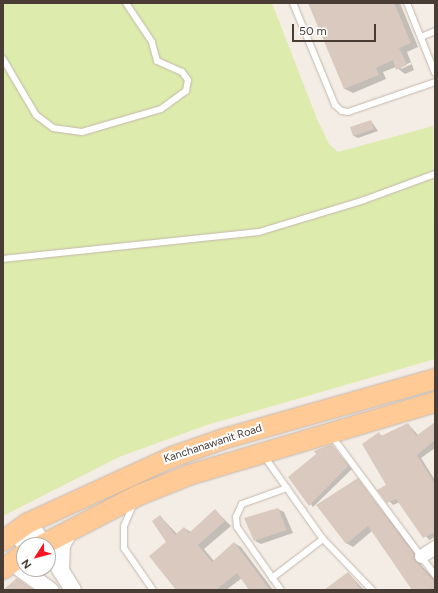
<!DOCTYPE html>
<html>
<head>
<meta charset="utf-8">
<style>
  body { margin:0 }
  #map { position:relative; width:438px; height:593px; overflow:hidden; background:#f4ede6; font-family:Figtree,sans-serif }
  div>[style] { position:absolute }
  .green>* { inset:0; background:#ddecac }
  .shadow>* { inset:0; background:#0003 }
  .building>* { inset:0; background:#dac9be }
  .roads { filter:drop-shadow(0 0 1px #c4b6ab) drop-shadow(0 0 1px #c4b6ab) }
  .service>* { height:6px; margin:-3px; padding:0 3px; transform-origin:3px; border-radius:3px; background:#fff }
  .minor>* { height:13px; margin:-6.5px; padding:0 6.5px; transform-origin:6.5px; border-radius:6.5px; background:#fff }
  .tertiary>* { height:16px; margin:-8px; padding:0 8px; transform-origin:8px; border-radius:8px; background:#fff }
  .primary>* { height:20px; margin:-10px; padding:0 10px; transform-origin:10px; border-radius:10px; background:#ffca95 }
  span { translate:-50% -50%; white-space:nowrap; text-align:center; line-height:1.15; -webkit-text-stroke:4px #fff; paint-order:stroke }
  .street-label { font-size:11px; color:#483c35 }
  .frame { position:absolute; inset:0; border:4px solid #483c35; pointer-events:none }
  .north { position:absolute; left:16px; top:537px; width:40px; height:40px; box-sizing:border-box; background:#fff; border:1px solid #b6b1ae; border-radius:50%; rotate:234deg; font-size:11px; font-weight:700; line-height:16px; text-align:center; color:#483c35 }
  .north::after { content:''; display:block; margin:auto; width:14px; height:18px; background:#ff1323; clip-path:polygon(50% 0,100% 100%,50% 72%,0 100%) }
  .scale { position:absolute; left:292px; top:24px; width:84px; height:18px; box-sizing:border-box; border:2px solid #483c35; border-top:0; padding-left:5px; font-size:12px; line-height:14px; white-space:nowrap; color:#483c35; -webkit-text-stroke:3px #fff; paint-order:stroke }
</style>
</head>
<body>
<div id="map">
  <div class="green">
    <i style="clip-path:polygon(3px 3px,272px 3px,317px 119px,329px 144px,338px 152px,433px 126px,435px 359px,207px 425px,119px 457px,3px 516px)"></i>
  </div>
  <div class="shadow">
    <i style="clip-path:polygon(evenodd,309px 3px,400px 3px,418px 47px,407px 52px,414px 70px,405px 74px,396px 67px,383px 72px,386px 79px,353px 93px,345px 89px,309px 3px,411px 62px,412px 64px,401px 69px,401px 67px,411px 62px)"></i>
    <i style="clip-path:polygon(371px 121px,378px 131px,358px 138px,354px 136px,351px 128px)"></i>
    <i style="clip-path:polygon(408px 424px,418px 435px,435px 426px,435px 448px,421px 458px,435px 480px,435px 537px,429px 540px,400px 502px,393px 505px,379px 490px,387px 486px,379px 434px,383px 436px)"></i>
    <i style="clip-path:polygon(332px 446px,352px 469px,313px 507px,289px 478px)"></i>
    <i style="clip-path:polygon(358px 480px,420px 558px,421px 565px,435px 580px,435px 590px,414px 590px,372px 531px,353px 547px,346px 543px)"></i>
    <i style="clip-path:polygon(278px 509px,284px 512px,293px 533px,261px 544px,255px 541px)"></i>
    <i style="clip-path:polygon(215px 510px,231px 526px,204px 549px,214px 561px,234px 543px,241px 547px,273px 590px,251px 590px,242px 578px,226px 590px,177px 590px,160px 516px,177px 534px,184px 528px,191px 532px)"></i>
    <i style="clip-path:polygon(348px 573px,364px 590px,326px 590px)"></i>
  </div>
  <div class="building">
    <i style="clip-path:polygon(308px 3px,394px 3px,411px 43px,399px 48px,407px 65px,396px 70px,393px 60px,376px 68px,379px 75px,344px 89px)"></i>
    <i style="clip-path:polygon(371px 120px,374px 129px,353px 136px,350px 127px)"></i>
    <i style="clip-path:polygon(435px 422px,435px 440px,417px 455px,435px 484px,435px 532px,423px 538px,396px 499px,387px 503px,377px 490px,386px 485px,362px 444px,379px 432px,381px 436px,408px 423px,416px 436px)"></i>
    <i style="clip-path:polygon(332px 444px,348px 466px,309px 506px,288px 477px,316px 454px,314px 451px)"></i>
    <i style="clip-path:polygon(358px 478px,414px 554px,415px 561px,435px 582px,435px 588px,412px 590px,368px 526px,346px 544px,316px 505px)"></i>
    <i style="clip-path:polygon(278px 508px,287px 530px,254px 541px,244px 518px)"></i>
    <i style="clip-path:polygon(215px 509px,225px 521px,198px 545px,212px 562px,234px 542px,270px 590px,249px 590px,237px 573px,216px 590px,176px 590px,149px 556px,166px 542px,152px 521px,160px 515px,175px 535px,184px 527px,189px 533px)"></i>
    <i style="clip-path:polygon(348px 572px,361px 590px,324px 590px)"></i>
    <i style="clip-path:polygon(17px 578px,34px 590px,3px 590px)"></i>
  </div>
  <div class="roads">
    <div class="service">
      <i style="left:293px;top:3px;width:110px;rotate:67.6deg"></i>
      <i style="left:335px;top:105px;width:9px;rotate:41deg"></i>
      <i style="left:342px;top:111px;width:6px;rotate:9deg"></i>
      <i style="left:348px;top:112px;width:92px;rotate:-19deg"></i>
      <i style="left:407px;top:3px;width:75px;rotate:68.2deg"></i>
      <i style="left:421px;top:37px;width:15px;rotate:-23deg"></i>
      <i style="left:3px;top:59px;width:65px;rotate:59.5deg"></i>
      <i style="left:36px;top:115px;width:21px;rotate:37deg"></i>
      <i style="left:53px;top:128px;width:29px;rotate:8deg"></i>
      <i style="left:82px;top:132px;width:82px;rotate:-16.2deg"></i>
      <i style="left:161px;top:109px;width:31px;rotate:-36deg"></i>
      <i style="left:186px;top:91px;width:11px;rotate:-80deg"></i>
      <i style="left:188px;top:80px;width:10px;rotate:-127deg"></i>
      <i style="left:182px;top:72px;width:27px;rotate:-156deg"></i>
      <i style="left:157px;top:61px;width:20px;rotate:-105deg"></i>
      <i style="left:152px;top:42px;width:47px;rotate:-123.7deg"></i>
      <i style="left:3px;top:259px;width:257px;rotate:-6deg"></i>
      <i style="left:259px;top:232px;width:110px;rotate:-16.9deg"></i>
      <i style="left:364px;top:200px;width:76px;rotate:-20.1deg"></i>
      <i style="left:331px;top:435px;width:174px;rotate:53.4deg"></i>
      <i style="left:264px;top:456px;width:102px;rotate:54.6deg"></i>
      <i style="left:323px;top:539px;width:71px;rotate:46.1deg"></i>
      <i style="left:133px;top:505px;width:23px;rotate:113deg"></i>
      <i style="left:124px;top:526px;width:22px;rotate:90deg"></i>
      <i style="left:124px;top:548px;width:51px;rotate:55.4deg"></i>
      <i style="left:272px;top:578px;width:64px;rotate:-37.4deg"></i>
      <i style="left:281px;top:590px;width:77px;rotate:-124.9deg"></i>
      <i style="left:237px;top:527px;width:10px;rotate:-96deg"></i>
      <i style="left:236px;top:517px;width:14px;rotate:-65deg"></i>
      <i style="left:242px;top:504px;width:48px;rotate:-19.6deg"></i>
    </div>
    <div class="minor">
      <i style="left:421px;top:556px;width:17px;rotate:-33deg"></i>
    </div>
    <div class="tertiary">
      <i style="left:28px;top:523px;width:28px;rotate:52deg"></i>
      <i style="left:16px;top:532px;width:16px;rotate:55deg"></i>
      <i style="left:48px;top:550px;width:47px;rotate:58deg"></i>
      <i style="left:12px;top:563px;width:47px;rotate:35.4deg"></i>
      <i style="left:61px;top:571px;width:26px;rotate:-88deg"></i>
      <i style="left:62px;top:545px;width:16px;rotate:-60deg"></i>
    </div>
    <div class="primary">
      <i style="left:3px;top:541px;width:31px;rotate:-36deg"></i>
      <i style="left:28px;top:523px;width:158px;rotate:-24.6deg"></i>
      <i style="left:172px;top:457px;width:54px;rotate:-19.4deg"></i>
      <i style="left:223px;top:439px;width:220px;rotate:-15.8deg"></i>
      <i style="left:42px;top:545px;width:109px;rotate:-27.3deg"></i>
      <i style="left:139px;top:495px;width:54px;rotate:-21.8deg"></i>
      <i style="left:189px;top:475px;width:257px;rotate:-16.5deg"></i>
      <i style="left:3px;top:569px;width:26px;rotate:-36deg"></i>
    </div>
  </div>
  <div class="street-label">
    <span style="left:213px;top:444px;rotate:-18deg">Kanchanawanit Road</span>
  </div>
  <div class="frame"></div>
  <div class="north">N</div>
  <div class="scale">50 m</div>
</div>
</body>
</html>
